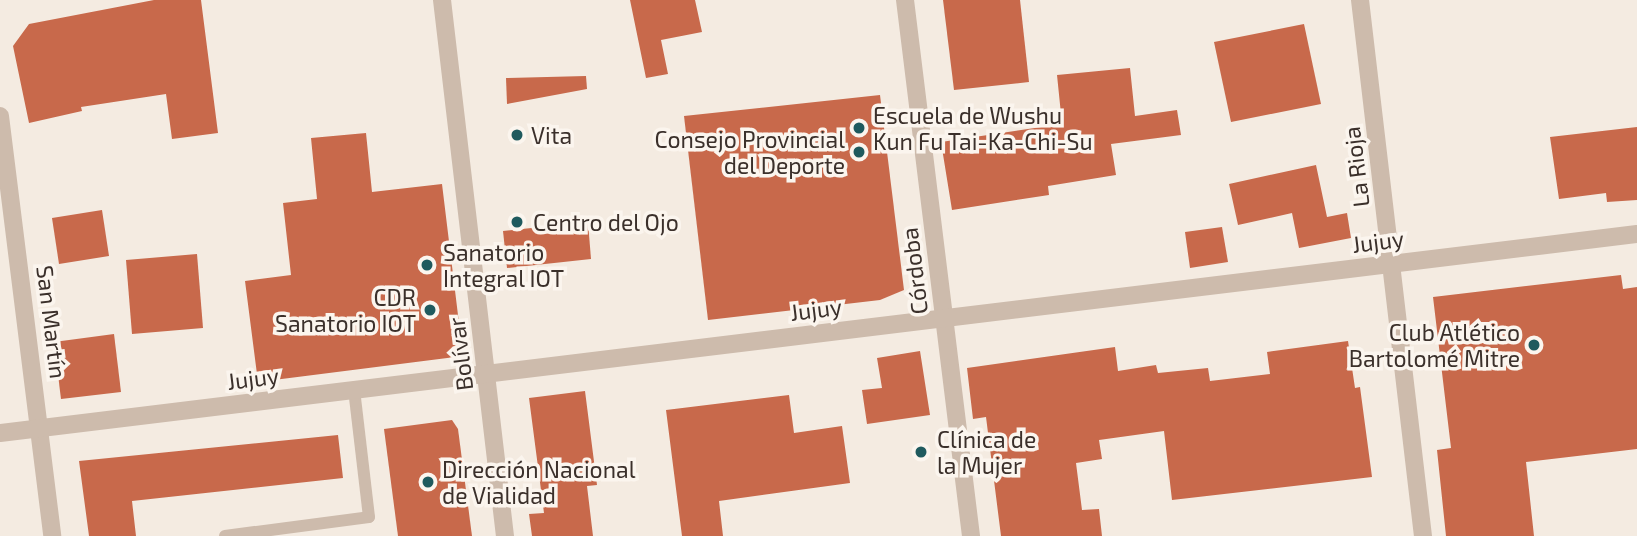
<!DOCTYPE html>
<html>
<head>
<meta charset="utf-8">
<style>
  body { margin:0 }
  #map { position:relative; width:1637px; height:536px; overflow:hidden; background:#f4ebe1; font-family:"Exo 2",sans-serif }
  div>[style] { position:absolute }
  .building>* { inset:0; background:#c8694b }
  .lane>* { height:12px; margin:-6px; padding:0 6px; transform-origin:6px; border-radius:6px; background:#cdbbac }
  .street>* { height:18px; margin:-9px; padding:0 9px; transform-origin:9px; border-radius:9px; background:#cdbbac }
  .dots>* { width:19px; height:19px; translate:-50% -50%; box-sizing:border-box; border:4px solid #fbf5ee; border-radius:50% }
  span { translate:-50% -50%; white-space:nowrap; text-align:center; line-height:1.15; -webkit-text-stroke:7px #fbf5ee; paint-order:stroke }
  .poi-label { font-size:23px; color:#3b302b }
  .left { translate:0 -50%; text-align:left }
  .right { translate:-100% -50%; text-align:right }
  .street-label { font-size:23px; color:#3b302b }
</style>
</head>
<body>
<div id="map">
  <div class="building">
    <i style="clip-path:polygon(154px 0,201px 0,218px 133px,172px 139px,166px 94px,81px 107px,82px 111px,29px 123px,13px 46px,29px 24px)"></i>
    <i style="clip-path:polygon(630px 0,695px 0,702px 32px,661px 40px,668px 74px,646px 78px)"></i>
    <i style="clip-path:polygon(943px 0,1020px 0,1029px 82px,954px 90px)"></i>
    <i style="clip-path:polygon(1304px 24px,1321px 104px,1231px 122px,1214px 42px)"></i>
    <i style="clip-path:polygon(1130px 68px,1135px 116px,1177px 110px,1181px 135px,1111px 144px,1116px 175px,1048px 186px,1049px 195px,952px 210px,941px 142px,1062px 124px,1057px 75px)"></i>
    <i style="clip-path:polygon(586px 76px,587px 89px,507px 104px,506px 78px)"></i>
    <i style="clip-path:polygon(880px 95px,904px 290px,880px 300px,708px 320px,684px 116px)"></i>
    <i style="clip-path:polygon(1637px 127px,1637px 200px,1607px 202px,1606px 193px,1559px 199px,1550px 137px)"></i>
    <i style="clip-path:polygon(366px 133px,372px 192px,442px 184px,463px 356px,258px 382px,245px 281px,291px 275px,283px 203px,317px 199px,311px 138px)"></i>
    <i style="clip-path:polygon(1316px 165px,1327px 217px,1347px 213px,1351px 238px,1299px 248px,1292px 213px,1238px 225px,1229px 184px)"></i>
    <i style="clip-path:polygon(102px 210px,109px 256px,59px 264px,52px 218px)"></i>
    <i style="clip-path:polygon(588px 222px,591px 259px,507px 268px,503px 231px)"></i>
    <i style="clip-path:polygon(1222px 227px,1228px 262px,1190px 268px,1185px 232px)"></i>
    <i style="clip-path:polygon(197px 254px,203px 328px,132px 334px,126px 260px)"></i>
    <i style="clip-path:polygon(1621px 275px,1623px 289px,1637px 287px,1637px 449px,1526px 462px,1534px 536px,1446px 536px,1437px 450px,1451px 448px,1433px 297px)"></i>
    <i style="clip-path:polygon(114px 334px,121px 392px,61px 399px,54px 342px)"></i>
    <i style="clip-path:polygon(1348px 341px,1355px 388px,1360px 387px,1372px 477px,1172px 500px,1164px 431px,1099px 440px,1102px 459px,1076px 463px,1082px 510px,1099px 509px,1102px 536px,1001px 536px,986px 417px,973px 419px,967px 368px,1115px 347px,1118px 371px,1156px 365px,1158px 373px,1208px 368px,1210px 381px,1270px 374px,1267px 352px)"></i>
    <i style="clip-path:polygon(920px 351px,930px 415px,867px 424px,862px 390px,882px 388px,877px 358px)"></i>
    <i style="clip-path:polygon(585px 391px,597px 485px,587px 486px,593px 536px,532px 536px,529px 514px,544px 513px,529px 398px)"></i>
    <i style="clip-path:polygon(789px 395px,794px 433px,842px 426px,850px 483px,719px 501px,723px 536px,682px 536px,666px 410px)"></i>
    <i style="clip-path:polygon(452px 420px,458px 429px,472px 536px,398px 536px,384px 429px)"></i>
    <i style="clip-path:polygon(338px 435px,343px 478px,132px 501px,136px 536px,89px 536px,79px 461px)"></i>
  </div>
  <div class="lane">
    <i style="left:225px;top:536px;width:145px;rotate:-7.5deg"></i>
    <i style="left:369px;top:517px;width:128px;rotate:-96.7deg"></i>
  </div>
  <div class="street">
    <i style="left:442px;top:0;width:540px;rotate:83.3deg"></i>
    <i style="left:905px;top:0;width:540px;rotate:82.98deg"></i>
    <i style="left:1360px;top:0;width:540px;rotate:83.3deg"></i>
    <i style="left:0;top:116px;width:423px;rotate:82.9deg"></i>
    <i style="left:0;top:433px;width:1649px;rotate:-6.93deg"></i>
  </div>
  <div class="dots">
    <i style="left:859px;top:128px;background:#1f5a5e"></i>
    <i style="left:517px;top:135px;background:#1f5a5e"></i>
    <i style="left:859px;top:152px;background:#1f5a5e"></i>
    <i style="left:517px;top:222px;background:#1f5a5e"></i>
    <i style="left:427px;top:265px;background:#1f5a5e"></i>
    <i style="left:430px;top:310px;background:#1f5a5e"></i>
    <i style="left:1534px;top:345px;background:#1f5a5e"></i>
    <i style="left:921px;top:452px;background:#1f5a5e"></i>
    <i style="left:428px;top:482px;background:#1f5a5e"></i>
  </div>
  <div class="poi-label">
    <span class="left" style="left:873px;top:128px">Escuela de Wushu<br>Kun Fu Tai-Ka-Chi-Su</span>
    <span class="left" style="left:531px;top:135px">Vita</span>
    <span class="right" style="left:845px;top:152px">Consejo Provincial<br>del Deporte</span>
    <span class="left" style="left:533px;top:222px">Centro del Ojo</span>
    <span class="left" style="left:443px;top:265px">Sanatorio<br>Integral IOT</span>
    <span class="right" style="left:416px;top:310px">CDR<br>Sanatorio IOT</span>
    <span class="right" style="left:1520px;top:345px">Club Atlético<br>Bartolomé Mitre</span>
    <span class="left" style="left:937px;top:452px">Clínica de<br>la Mujer</span>
    <span class="left" style="left:442px;top:482px">Dirección Nacional<br>de Vialidad</span>
  </div>
  <div class="street-label">
    <span style="left:1356px;top:167px;rotate:-97deg">La Rioja</span>
    <span style="left:1378px;top:241px;rotate:-7deg">Jujuy</span>
    <span style="left:914px;top:271px;rotate:-97deg">Córdoba</span>
    <span style="left:816px;top:309px;rotate:-7deg">Jujuy</span>
    <span style="left:52px;top:322px;rotate:83deg">San Martín</span>
    <span style="left:460px;top:354px;rotate:-97deg">Bolívar</span>
    <span style="left:253px;top:378px;rotate:-7deg">Jujuy</span>
  </div>
</div>
</body>
</html>
